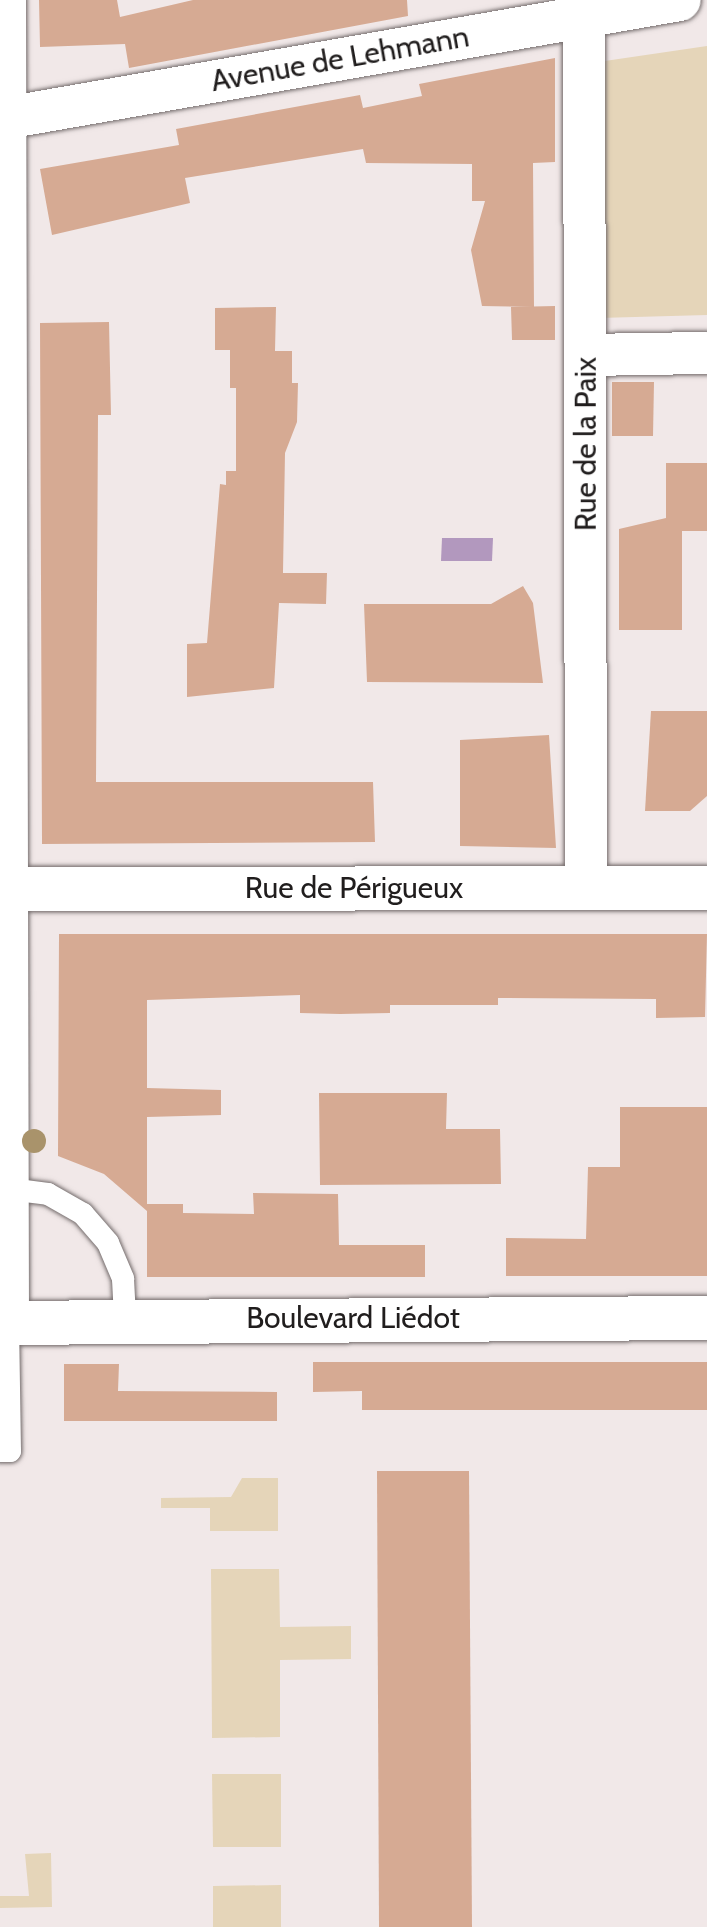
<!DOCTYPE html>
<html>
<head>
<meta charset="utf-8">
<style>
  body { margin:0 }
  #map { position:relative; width:707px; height:1927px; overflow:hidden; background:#f1e8e8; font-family:Cabin,sans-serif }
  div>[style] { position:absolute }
  .green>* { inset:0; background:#e5d5b9 }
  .water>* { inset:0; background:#b298be }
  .building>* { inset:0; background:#d6aa93 }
  .roads { filter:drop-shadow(0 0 2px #746c6c) drop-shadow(0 0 2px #746c6c) }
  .lane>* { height:22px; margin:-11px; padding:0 11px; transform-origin:11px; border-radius:11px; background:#fff }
  .street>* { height:42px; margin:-21px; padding:0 21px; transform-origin:21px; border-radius:21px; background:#fff }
  .secondary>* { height:44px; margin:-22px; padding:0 22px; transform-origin:22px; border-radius:22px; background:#fff }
  .trees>* { width:24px; height:24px; margin:-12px; border-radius:50%; background:#a9936b }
  span { translate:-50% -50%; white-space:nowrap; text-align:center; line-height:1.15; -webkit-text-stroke:6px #fff; paint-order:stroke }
  .street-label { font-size:30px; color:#201d1d }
</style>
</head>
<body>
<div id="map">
  <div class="green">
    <i style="clip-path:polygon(707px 46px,707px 315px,599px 318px,598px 62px)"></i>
    <i style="clip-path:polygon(242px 1478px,278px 1478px,278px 1531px,210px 1531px,210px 1508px,161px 1508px,161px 1498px,231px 1497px)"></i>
    <i style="clip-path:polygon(211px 1569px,279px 1569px,280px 1627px,351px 1626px,351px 1659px,280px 1660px,280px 1737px,212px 1738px)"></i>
    <i style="clip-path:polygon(212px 1774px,281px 1774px,281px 1847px,213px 1847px)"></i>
    <i style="clip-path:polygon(51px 1853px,52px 1907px,0 1908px,0 1896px,29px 1896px,25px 1854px)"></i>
    <i style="clip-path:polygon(281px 1885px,281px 1927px,213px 1927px,213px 1886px)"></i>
  </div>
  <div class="water">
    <i style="clip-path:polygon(442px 538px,493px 538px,492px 561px,441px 561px)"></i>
  </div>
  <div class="building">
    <i style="clip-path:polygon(39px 0,117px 0,120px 17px,193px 0,407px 0,408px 16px,129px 68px,125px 44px,40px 47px)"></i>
    <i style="clip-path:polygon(555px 58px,555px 162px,533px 163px,534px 307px,482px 306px,471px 250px,485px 201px,472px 201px,472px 164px,366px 163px,363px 149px,185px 178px,190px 203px,52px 235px,40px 169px,179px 145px,176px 129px,360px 95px,363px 108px,422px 96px,419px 84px)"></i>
    <i style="clip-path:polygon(555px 306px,555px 340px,512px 340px,511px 307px)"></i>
    <i style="clip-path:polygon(276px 307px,275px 351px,292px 351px,292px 383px,298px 383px,297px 422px,285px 453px,283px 573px,327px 573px,326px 604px,279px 603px,274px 688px,187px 697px,187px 644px,207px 643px,220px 484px,226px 485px,226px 471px,236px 471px,236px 388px,230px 388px,230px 350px,215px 350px,215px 308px)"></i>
    <i style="clip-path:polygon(109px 322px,111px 415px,98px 415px,96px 782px,373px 782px,375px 842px,42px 844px,40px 323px)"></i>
    <i style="clip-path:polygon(612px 382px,654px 382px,653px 436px,612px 436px)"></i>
    <i style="clip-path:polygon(666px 463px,707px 463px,707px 531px,682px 531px,682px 630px,619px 630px,619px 529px,666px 518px)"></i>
    <i style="clip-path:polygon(523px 586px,533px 603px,543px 683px,367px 682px,364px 604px,491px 604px)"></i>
    <i style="clip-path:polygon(651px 711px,707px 711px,707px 796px,690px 811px,645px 811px)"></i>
    <i style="clip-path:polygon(549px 735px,556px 848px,460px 846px,460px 740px)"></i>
    <i style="clip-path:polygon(59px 934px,707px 934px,705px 1017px,656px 1018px,656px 999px,498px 998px,498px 1005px,390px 1005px,390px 1013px,340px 1014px,300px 1013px,300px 995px,147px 1000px,147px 1088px,221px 1090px,221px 1115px,147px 1117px,147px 1211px,104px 1174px,58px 1156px)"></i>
    <i style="clip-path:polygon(319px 1093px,447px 1093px,446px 1129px,500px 1129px,501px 1184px,320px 1185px)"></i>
    <i style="clip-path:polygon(620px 1107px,707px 1107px,707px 1276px,506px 1276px,506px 1238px,586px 1239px,588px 1167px,620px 1167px)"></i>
    <i style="clip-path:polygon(253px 1193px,338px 1194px,339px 1245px,425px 1245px,425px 1277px,147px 1277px,147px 1204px,183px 1204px,183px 1213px,254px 1214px)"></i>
    <i style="clip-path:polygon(313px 1362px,707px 1362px,707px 1410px,362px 1410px,362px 1391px,313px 1392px)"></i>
    <i style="clip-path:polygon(64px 1364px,119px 1364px,118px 1391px,277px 1392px,277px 1421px,64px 1421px)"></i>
    <i style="clip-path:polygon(377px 1471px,469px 1471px,472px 1927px,379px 1927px)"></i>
  </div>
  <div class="roads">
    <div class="lane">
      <i style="left:2px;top:1188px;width:46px;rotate:7.4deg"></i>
      <i style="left:48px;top:1194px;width:40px;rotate:29.7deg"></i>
      <i style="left:83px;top:1214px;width:38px;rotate:49deg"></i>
      <i style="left:108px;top:1243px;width:39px;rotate:67deg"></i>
      <i style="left:123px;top:1279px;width:39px;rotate:87deg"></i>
      <i style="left:0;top:1451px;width:10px"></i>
      <i style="left:10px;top:1451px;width:128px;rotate:-90.9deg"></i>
    </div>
    <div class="street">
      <i style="left:5px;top:0;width:1323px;rotate:89.87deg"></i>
      <i style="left:584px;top:0;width:889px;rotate:89.87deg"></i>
      <i style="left:0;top:119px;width:690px;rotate:-9.93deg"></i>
      <i style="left:587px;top:355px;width:120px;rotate:-1deg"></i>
    </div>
    <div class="secondary">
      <i style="left:0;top:889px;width:707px;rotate:-0.08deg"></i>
      <i style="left:0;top:1323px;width:707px;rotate:-0.41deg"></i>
    </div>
  </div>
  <div class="trees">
    <i style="left:34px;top:1141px"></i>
  </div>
  <div class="street-label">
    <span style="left:340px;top:59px;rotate:-10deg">Avenue de Lehmann</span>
    <span style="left:586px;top:444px;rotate:-90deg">Rue de la Paix</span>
    <span style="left:354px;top:888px">Rue de Périgueux</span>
    <span style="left:353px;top:1318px">Boulevard Liédot</span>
  </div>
</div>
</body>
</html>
